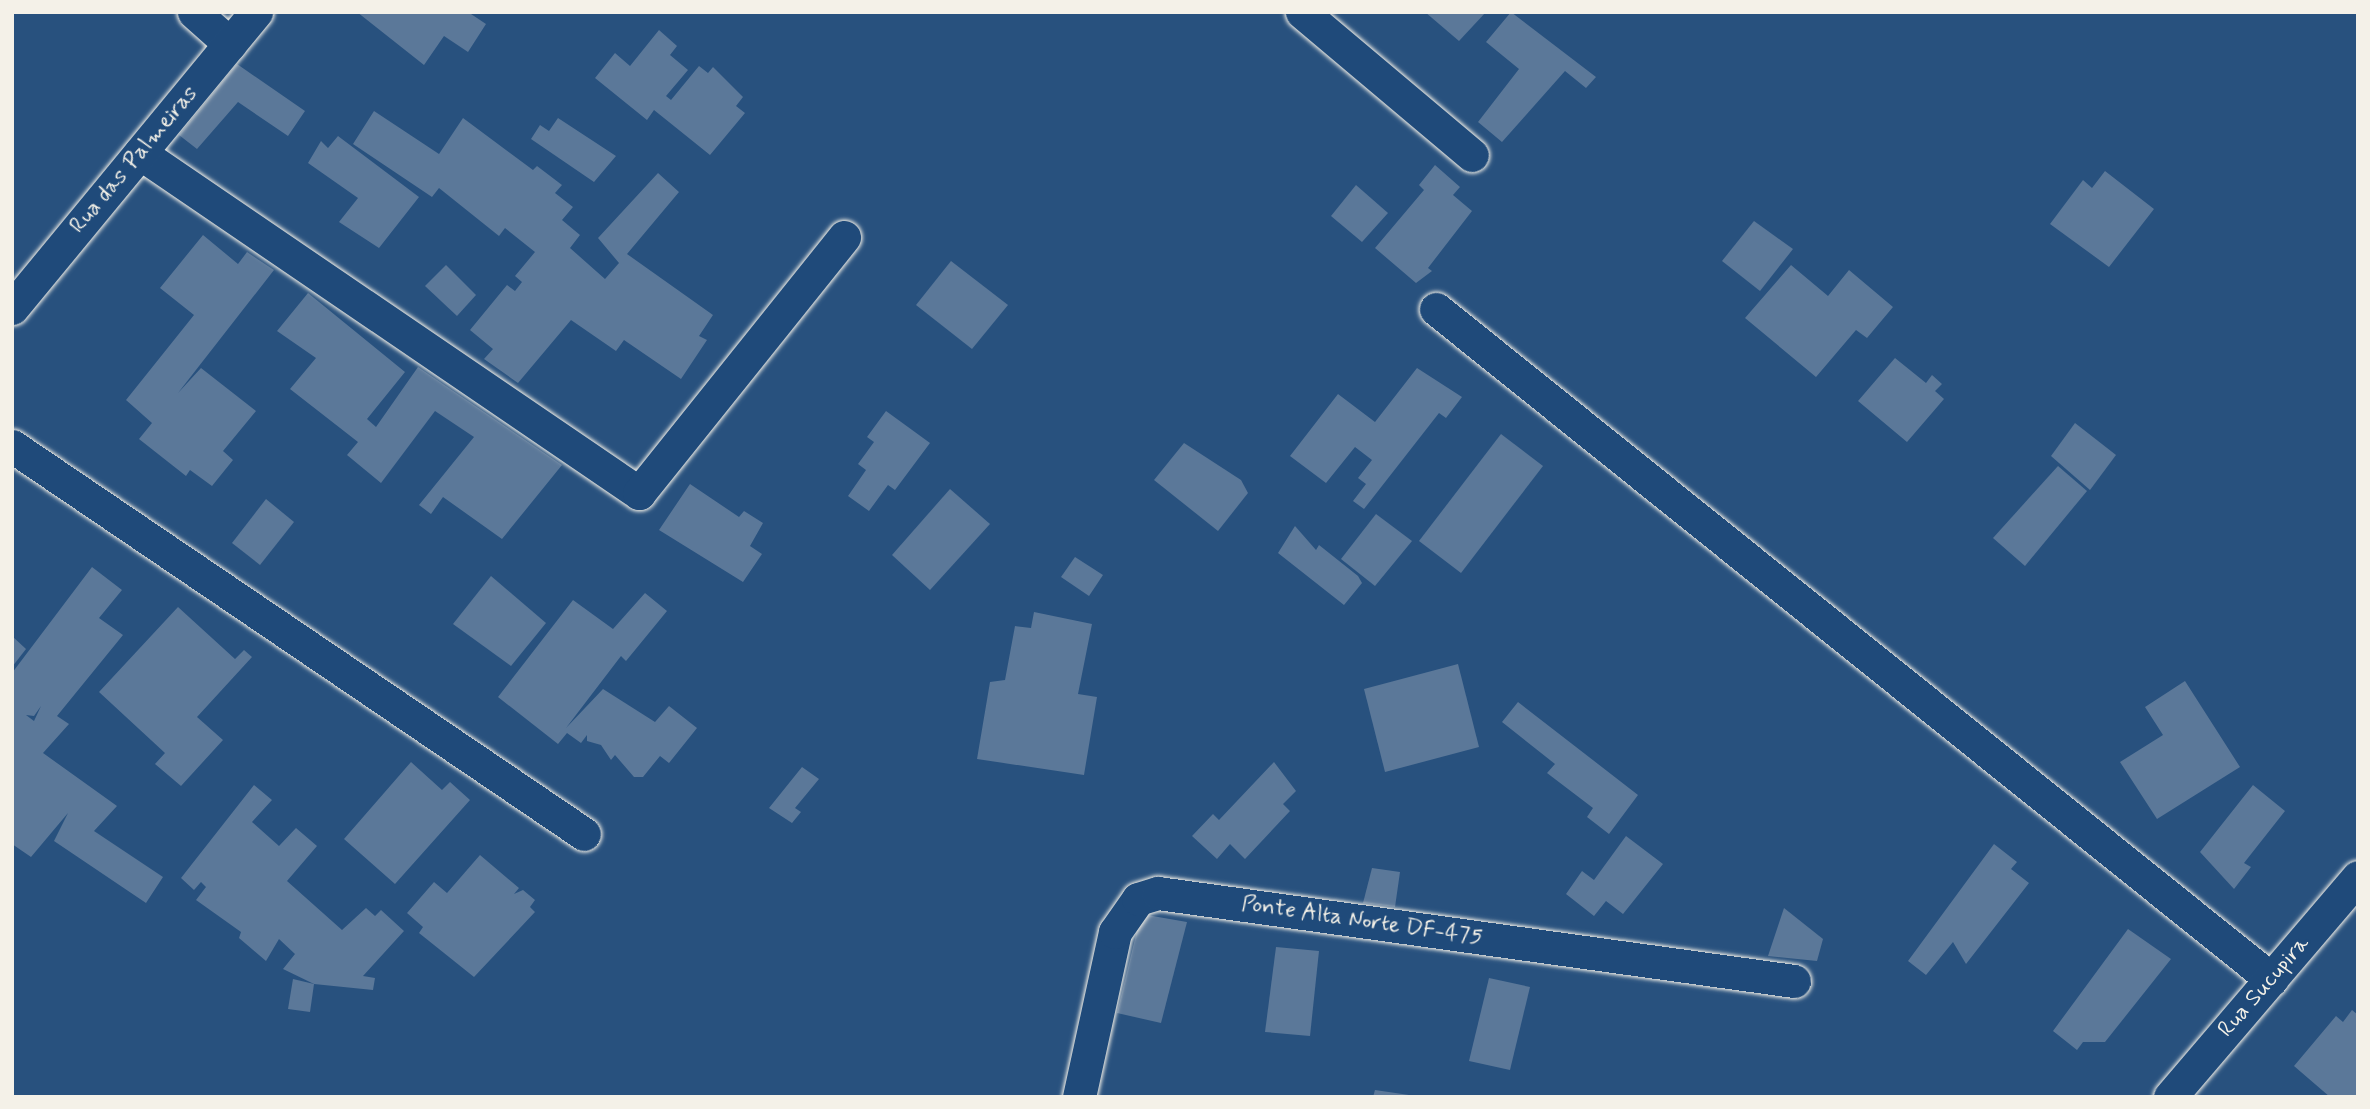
<!DOCTYPE html>
<html>
<head>
<meta charset="utf-8">
<style>
  body { margin:0 }
  #map { position:relative; width:2370px; height:1109px; overflow:hidden; background:#28517e; font-family:Mynerve,sans-serif }
  div>[style] { position:absolute }
  .building>* { inset:0; background:#5b7899 }
  .roads { filter:drop-shadow(0 0 2px #f4f1e8) drop-shadow(0 0 2px #f4f1e8) }
  .street>* { height:33px; margin:-16.5px; padding:0 16.5px; transform-origin:16.5px; border-radius:16.5px; background:#1f4a7a }
  span { translate:-50% -50%; white-space:nowrap; text-align:center; line-height:1.15; -webkit-text-stroke:5px #1f4a7a; paint-order:stroke }
  .street-label { font-size:23px; color:#f4f1e8 }
  .frame { position:absolute; inset:0; border:14px solid #f4f1e8; pointer-events:none }
</style>
</head>
<body>
<div id="map">
  <div class="building">
    <i style="clip-path:polygon(357px 12px,468px 12px,486px 24px,468px 52px,444px 36px,424px 65px)"></i>
    <i style="clip-path:polygon(1425px 12px,1486px 12px,1459px 41px)"></i>
    <i style="clip-path:polygon(1511px 12px,1596px 77px,1586px 88px,1565px 71px,1502px 142px,1478px 122px,1519px 69px,1486px 42px)"></i>
    <i style="clip-path:polygon(659px 30px,677px 46px,670px 55px,688px 70px,666px 96px,671px 100px,699px 66px,708px 73px,713px 67px,743px 97px,736px 106px,745px 113px,710px 155px,654px 110px,647px 120px,595px 78px,615px 53px,630px 66px)"></i>
    <i style="clip-path:polygon(237px 64px,305px 111px,288px 136px,238px 102px,197px 149px,179px 135px)"></i>
    <i style="clip-path:polygon(374px 111px,439px 154px,463px 118px,533px 170px,537px 166px,562px 185px,555px 193px,573px 207px,562px 220px,580px 235px,570px 248px,605px 279px,619px 263px,598px 238px,658px 173px,679px 192px,627px 254px,713px 315px,699px 336px,707px 340px,681px 379px,624px 340px,616px 351px,571px 320px,518px 383px,484px 359px,493px 349px,470px 330px,507px 285px,515px 291px,522px 282px,515px 276px,535px 252px,505px 228px,499px 236px,439px 188px,432px 197px,353px 144px)"></i>
    <i style="clip-path:polygon(558px 118px,616px 156px,594px 182px,531px 139px,540px 125px,549px 131px)"></i>
    <i style="clip-path:polygon(338px 136px,419px 197px,379px 248px,339px 222px,358px 198px,308px 163px,321px 141px,328px 148px)"></i>
    <i style="clip-path:polygon(1435px 165px,1460px 187px,1453px 195px,1472px 211px,1428px 268px,1432px 271px,1416px 283px,1375px 248px,1424px 190px,1419px 185px)"></i>
    <i style="clip-path:polygon(2105px 171px,2154px 209px,2109px 267px,2050px 224px,2083px 180px,2092px 188px)"></i>
    <i style="clip-path:polygon(1356px 185px,1388px 213px,1362px 242px,1331px 216px)"></i>
    <i style="clip-path:polygon(1754px 221px,1793px 249px,1760px 291px,1722px 261px)"></i>
    <i style="clip-path:polygon(203px 235px,238px 264px,247px 252px,274px 270px,178px 393px,201px 368px,256px 411px,223px 451px,233px 460px,212px 486px,190px 470px,186px 476px,139px 439px,152px 423px,126px 400px,194px 315px,160px 288px)"></i>
    <i style="clip-path:polygon(951px 261px,1008px 305px,972px 349px,916px 305px)"></i>
    <i style="clip-path:polygon(446px 265px,476px 295px,457px 316px,425px 286px)"></i>
    <i style="clip-path:polygon(1791px 265px,1828px 296px,1849px 270px,1893px 307px,1867px 338px,1856px 330px,1816px 377px,1745px 318px)"></i>
    <i style="clip-path:polygon(308px 293px,405px 372px,367px 419px,376px 427px,418px 367px,562px 465px,502px 539px,443px 497px,431px 514px,419px 505px,474px 437px,435px 411px,381px 483px,347px 455px,358px 442px,290px 389px,316px 358px,277px 331px)"></i>
    <i style="clip-path:polygon(1895px 358px,1926px 383px,1932px 375px,1942px 384px,1935px 391px,1944px 399px,1907px 442px,1858px 401px)"></i>
    <i style="clip-path:polygon(1417px 368px,1462px 397px,1446px 418px,1439px 413px,1364px 509px,1353px 501px,1366px 484px,1358px 478px,1372px 460px,1355px 447px,1326px 483px,1290px 456px,1338px 394px,1375px 422px)"></i>
    <i style="clip-path:polygon(886px 411px,930px 443px,895px 490px,888px 485px,869px 511px,848px 496px,866px 470px,858px 464px,874px 442px,867px 437px)"></i>
    <i style="clip-path:polygon(2075px 423px,2116px 455px,2090px 490px,2051px 456px)"></i>
    <i style="clip-path:polygon(1501px 434px,1543px 466px,1461px 573px,1419px 541px)"></i>
    <i style="clip-path:polygon(1184px 443px,1241px 480px,1248px 493px,1218px 531px,1154px 480px)"></i>
    <i style="clip-path:polygon(2058px 466px,2087px 491px,2025px 566px,1993px 538px)"></i>
    <i style="clip-path:polygon(690px 484px,739px 517px,744px 511px,763px 523px,750px 546px,762px 554px,743px 582px,659px 530px)"></i>
    <i style="clip-path:polygon(950px 489px,990px 524px,930px 590px,892px 555px)"></i>
    <i style="clip-path:polygon(266px 499px,294px 522px,260px 565px,232px 543px)"></i>
    <i style="clip-path:polygon(1376px 514px,1412px 541px,1375px 586px,1341px 559px)"></i>
    <i style="clip-path:polygon(1295px 526px,1316px 550px,1319px 545px,1358px 576px,1362px 583px,1344px 605px,1278px 553px)"></i>
    <i style="clip-path:polygon(1075px 557px,1103px 575px,1089px 596px,1061px 577px)"></i>
    <i style="clip-path:polygon(evenodd,92px 567px,122px 590px,99px 618px,123px 635px,57px 716px,69px 724px,43px 753px,117px 806px,94px 831px,163px 877px,146px 903px,54px 841px,68px 813px,31px 857px,12px 844px,12px 673px,92px 567px,41px 706px,34px 721px,26px 715px,34px 716px,41px 706px)"></i>
    <i style="clip-path:polygon(491px 576px,546px 623px,511px 666px,453px 624px)"></i>
    <i style="clip-path:polygon(645px 593px,667px 611px,626px 661px,621px 656px,566px 728px,603px 689px,655px 722px,669px 706px,697px 728px,669px 763px,660px 756px,643px 777px,634px 777px,615px 755px,611px 760px,601px 745px,587px 741px,587px 735px,581px 743px,567px 733px,558px 744px,498px 697px,573px 600px,613px 629px)"></i>
    <i style="clip-path:polygon(178px 607px,235px 659px,244px 650px,252px 657px,197px 717px,223px 740px,181px 786px,155px 764px,165px 753px,99px 692px)"></i>
    <i style="clip-path:polygon(1034px 612px,1092px 624px,1078px 694px,1097px 697px,1084px 775px,977px 759px,990px 682px,1005px 680px,1015px 626px,1031px 628px)"></i>
    <i style="clip-path:polygon(12px 636px,26px 649px,12px 667px)"></i>
    <i style="clip-path:polygon(1458px 664px,1479px 747px,1385px 772px,1364px 689px)"></i>
    <i style="clip-path:polygon(2185px 681px,2240px 767px,2157px 819px,2120px 762px,2163px 735px,2145px 707px)"></i>
    <i style="clip-path:polygon(1518px 702px,1638px 795px,1609px 834px,1587px 817px,1593px 808px,1547px 773px,1555px 764px,1502px 722px)"></i>
    <i style="clip-path:polygon(411px 762px,442px 790px,450px 782px,470px 800px,395px 884px,344px 839px)"></i>
    <i style="clip-path:polygon(1274px 762px,1296px 791px,1283px 804px,1290px 811px,1245px 859px,1230px 844px,1217px 859px,1192px 836px,1213px 814px,1219px 820px)"></i>
    <i style="clip-path:polygon(802px 767px,819px 779px,795px 808px,801px 812px,792px 823px,769px 808px)"></i>
    <i style="clip-path:polygon(254px 785px,272px 800px,252px 822px,279px 846px,296px 828px,317px 846px,287px 881px,342px 930px,366px 908px,375px 916px,381px 910px,404px 931px,363px 976px,375px 978px,373px 990px,314px 984px,283px 969px,295px 954px,279px 939px,266px 961px,239px 938px,241px 932px,196px 900px,206px 887px,201px 882px,194px 890px,181px 878px)"></i>
    <i style="clip-path:polygon(2253px 785px,2285px 811px,2244px 863px,2251px 867px,2234px 889px,2200px 852px)"></i>
    <i style="clip-path:polygon(1626px 836px,1663px 864px,1623px 914px,1606px 901px,1594px 916px,1566px 894px,1582px 871px,1594px 880px)"></i>
    <i style="clip-path:polygon(1994px 844px,2017px 862px,2011px 869px,2029px 883px,1966px 964px,1953px 942px,1926px 975px,1908px 961px)"></i>
    <i style="clip-path:polygon(480px 855px,519px 888px,514px 894px,523px 890px,535px 900px,530px 907px,535px 912px,474px 977px,419px 933px,423px 927px,407px 913px,434px 882px,447px 893px)"></i>
    <i style="clip-path:polygon(1372px 868px,1400px 872px,1395px 907px,1363px 903px)"></i>
    <i style="clip-path:polygon(1784px 908px,1823px 939px,1817px 961px,1768px 956px)"></i>
    <i style="clip-path:polygon(1141px 914px,1187px 922px,1161px 1023px,1117px 1013px)"></i>
    <i style="clip-path:polygon(2128px 929px,2171px 959px,2105px 1042px,2083px 1042px,2077px 1050px,2053px 1031px)"></i>
    <i style="clip-path:polygon(1276px 947px,1319px 951px,1310px 1036px,1265px 1032px)"></i>
    <i style="clip-path:polygon(1489px 978px,1530px 987px,1510px 1070px,1469px 1061px)"></i>
    <i style="clip-path:polygon(293px 979px,314px 984px,310px 1012px,288px 1009px)"></i>
    <i style="clip-path:polygon(2352px 1010px,2358px 1015px,2358px 1097px,2330px 1097px,2294px 1066px,2336px 1016px,2343px 1022px)"></i>
    <i style="clip-path:polygon(1375px 1090px,1409px 1095px,1409px 1097px,1373px 1097px)"></i>
  </div>
  <div class="roads">
    <div class="street">
      <i style="left:194px;top:12px;width:48px;rotate:41.6deg"></i>
      <i style="left:1302px;top:12px;width:222px;rotate:40.1deg"></i>
      <i style="left:140px;top:153px;width:604px;rotate:34.27deg"></i>
      <i style="left:639px;top:493px;width:328px;rotate:-51.3deg"></i>
      <i style="left:12px;top:308px;width:384px;rotate:-50.5deg"></i>
      <i style="left:1436px;top:309px;width:1071px;rotate:38.74deg"></i>
      <i style="left:12px;top:446px;width:691px;rotate:34.15deg"></i>
      <i style="left:1079px;top:1097px;width:169px;rotate:-77.7deg"></i>
      <i style="left:1115px;top:932px;width:40px;rotate:-55.1deg"></i>
      <i style="left:1138px;top:899px;width:21px;rotate:-17deg"></i>
      <i style="left:1158px;top:893px;width:642px;rotate:7.88deg"></i>
      <i style="left:2170px;top:1097px;width:289px;rotate:-49.5deg"></i>
    </div>
  </div>
  <div class="street-label">
    <span style="left:134px;top:160px;rotate:-50deg">Rua das Palmeiras</span>
    <span style="left:1362px;top:921px;rotate:8deg">Ponte Alta Norte DF-475</span>
    <span style="left:2264px;top:987px;rotate:-49deg">Rua Sucupira</span>
  </div>
  <div class="frame"></div>
</div>
</body>
</html>
